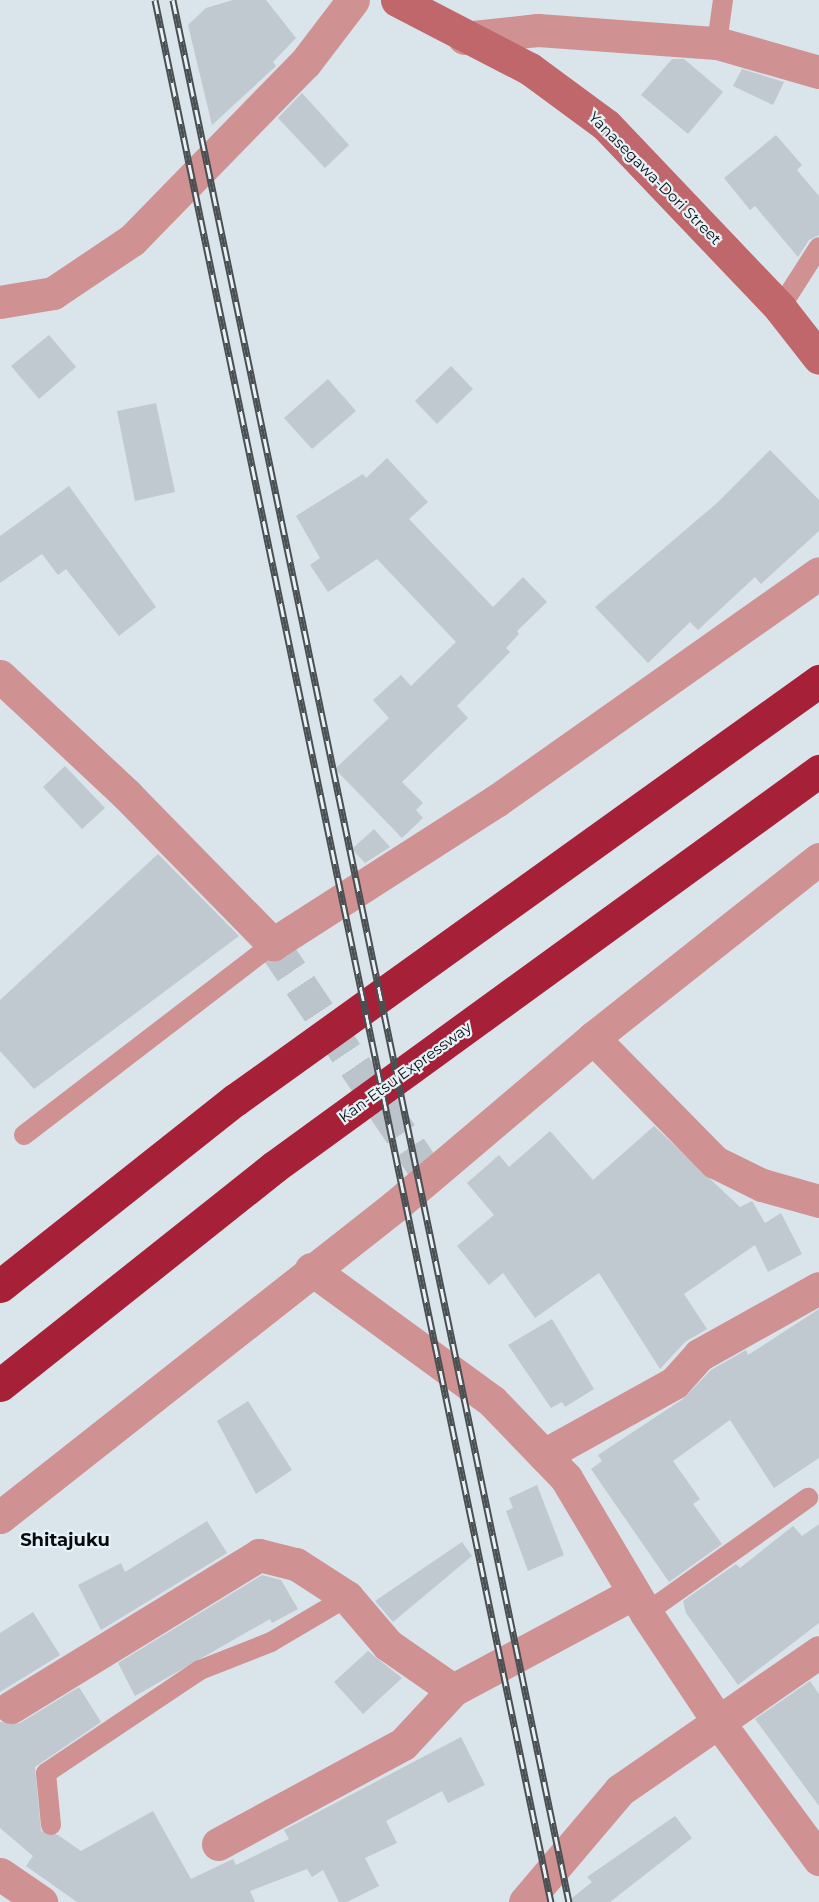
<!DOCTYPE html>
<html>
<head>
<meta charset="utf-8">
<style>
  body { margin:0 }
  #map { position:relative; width:819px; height:1902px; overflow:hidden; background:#dae4eb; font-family:Montserrat,sans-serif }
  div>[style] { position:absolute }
  .building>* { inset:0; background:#bfc9cf }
  .street-tunnel>* { height:33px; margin-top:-16.5px; transform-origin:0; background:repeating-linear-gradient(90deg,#bbc4ca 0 33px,transparent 0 49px) }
  .lane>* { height:20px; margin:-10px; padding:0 10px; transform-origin:10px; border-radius:10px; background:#cf9192 }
  .street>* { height:33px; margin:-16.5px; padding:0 16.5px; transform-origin:16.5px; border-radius:16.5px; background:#cf9192 }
  .secondary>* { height:33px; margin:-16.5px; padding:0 16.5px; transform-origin:16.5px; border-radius:16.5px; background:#c0676c }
  .highway>* { height:33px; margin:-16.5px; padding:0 16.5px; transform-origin:16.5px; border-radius:16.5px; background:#a62138 }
  .rail>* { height:7px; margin-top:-3.5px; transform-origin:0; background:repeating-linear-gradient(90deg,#e7f1f8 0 14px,#4a4f52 0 28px); box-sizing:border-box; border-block:2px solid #4a4f52 }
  span { translate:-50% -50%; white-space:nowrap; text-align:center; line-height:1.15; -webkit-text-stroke:4.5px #e7f1f8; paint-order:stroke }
  .street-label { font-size:15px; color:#090c0e }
  .quarter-label { font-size:18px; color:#090c0e; font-weight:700 }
</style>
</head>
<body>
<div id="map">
  <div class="building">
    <i style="clip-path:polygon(233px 0,266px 0,296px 38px,273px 62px,276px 66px,212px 125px,188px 25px,206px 8px)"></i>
    <i style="clip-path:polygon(672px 59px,684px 59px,723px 92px,688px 134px,641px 95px)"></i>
    <i style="clip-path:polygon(742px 69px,784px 82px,773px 105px,733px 86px)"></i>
    <i style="clip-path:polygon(302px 93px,349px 145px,325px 168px,278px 118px)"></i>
    <i style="clip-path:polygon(776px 135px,802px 165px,797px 170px,819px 196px,819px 235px,809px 240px,798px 257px,755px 206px,750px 210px,724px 178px)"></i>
    <i style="clip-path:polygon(49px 335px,76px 367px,39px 399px,11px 366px)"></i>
    <i style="clip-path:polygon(451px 366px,473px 389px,437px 424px,415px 401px)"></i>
    <i style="clip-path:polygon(328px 379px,356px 411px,312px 449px,284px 418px)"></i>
    <i style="clip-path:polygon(156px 403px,175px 492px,135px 501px,117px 411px)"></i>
    <i style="clip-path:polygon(770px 450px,819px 500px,819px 531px,761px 584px,755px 577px,698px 630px,690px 622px,648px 663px,595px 607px,717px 503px)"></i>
    <i style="clip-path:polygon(387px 458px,428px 502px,409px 519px,493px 607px,523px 577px,547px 602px,517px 631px,519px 634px,506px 648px,510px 652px,457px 706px,468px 718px,402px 782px,423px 803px,416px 810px,423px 818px,402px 838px,335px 769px,389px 718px,373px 700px,401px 675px,411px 686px,456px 642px,377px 559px,328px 592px,310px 565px,320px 558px,296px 516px,363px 474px,366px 478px)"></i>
    <i style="clip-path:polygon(69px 486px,156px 607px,119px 636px,66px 569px,58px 575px,42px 554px,0 583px,0 536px)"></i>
    <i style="clip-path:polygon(65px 766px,105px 808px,82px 829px,43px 787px)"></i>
    <i style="clip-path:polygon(374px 829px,390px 847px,365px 863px,352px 849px)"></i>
    <i style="clip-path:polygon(158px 854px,239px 936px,34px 1089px,0 1051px,0 1000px)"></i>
    <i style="clip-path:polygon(654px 1126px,740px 1207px,752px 1201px,765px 1223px,781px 1213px,802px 1254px,768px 1272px,755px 1245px,684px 1294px,707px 1329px,685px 1342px,660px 1369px,599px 1273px,535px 1318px,503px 1273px,489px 1285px,457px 1246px,494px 1215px,467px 1183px,499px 1155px,509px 1167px,550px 1131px,593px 1180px)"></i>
    <i style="clip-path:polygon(819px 1309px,819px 1458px,774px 1488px,730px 1420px,673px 1461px,700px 1499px,693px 1504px,722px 1544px,669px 1582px,591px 1469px,602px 1461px,598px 1455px,683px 1399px,711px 1370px,746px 1350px,748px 1355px)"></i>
    <i style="clip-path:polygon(552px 1319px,594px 1389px,565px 1407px,562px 1402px,551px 1408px,508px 1345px)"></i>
    <i style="clip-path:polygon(248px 1401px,292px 1470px,256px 1494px,217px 1421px)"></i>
    <i style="clip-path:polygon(537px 1485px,564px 1555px,528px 1571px,506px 1511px,513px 1508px,509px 1498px)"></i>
    <i style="clip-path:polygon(207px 1521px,227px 1553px,101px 1630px,78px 1585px,121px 1563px,125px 1572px)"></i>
    <i style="clip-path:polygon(819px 1524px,819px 1623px,738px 1685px,686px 1613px,683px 1601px,736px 1564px,740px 1568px,793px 1526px,802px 1536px)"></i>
    <i style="clip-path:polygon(462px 1542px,472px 1556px,393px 1622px,375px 1601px)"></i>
    <i style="clip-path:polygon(262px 1575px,281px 1580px,298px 1609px,272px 1623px,270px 1619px,135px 1696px,118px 1663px)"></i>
    <i style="clip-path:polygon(33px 1612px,60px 1655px,0 1692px,0 1633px)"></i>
    <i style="clip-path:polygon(368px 1651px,402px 1678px,363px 1714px,334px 1682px)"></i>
    <i style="clip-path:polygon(810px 1681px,819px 1694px,819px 1806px,755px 1719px)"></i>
    <i style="clip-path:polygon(79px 1687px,101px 1722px,35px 1767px,41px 1831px,58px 1835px,81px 1851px,153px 1811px,191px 1879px,233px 1859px,236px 1865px,289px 1839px,284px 1830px,461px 1737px,485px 1785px,448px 1803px,442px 1791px,386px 1821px,397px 1843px,365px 1858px,379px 1886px,347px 1902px,339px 1902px,323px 1870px,312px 1877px,307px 1869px,250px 1891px,255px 1902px,77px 1902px,26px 1866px,33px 1856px,0 1828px,0 1722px,20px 1723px)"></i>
    <i style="clip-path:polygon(675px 1816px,692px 1838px,610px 1902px,567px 1902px,592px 1882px,587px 1877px)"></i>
  </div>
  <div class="street-tunnel">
    <i style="left:273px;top:944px;width:281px;rotate:56deg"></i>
  </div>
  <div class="lane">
    <i style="left:717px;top:43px;width:43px;rotate:-82.1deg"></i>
    <i style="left:780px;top:308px;width:72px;rotate:-57.4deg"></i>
    <i style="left:24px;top:1135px;width:314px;rotate:-37.5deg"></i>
    <i style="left:646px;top:1613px;width:199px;rotate:-35.4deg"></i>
    <i style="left:51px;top:1825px;width:52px;rotate:-95.5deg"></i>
    <i style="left:46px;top:1773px;width:185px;rotate:-33.8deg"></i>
    <i style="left:200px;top:1670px;width:76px;rotate:-21.5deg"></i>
    <i style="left:271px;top:1642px;width:88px;rotate:-30.6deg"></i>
  </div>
  <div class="street">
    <i style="left:464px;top:38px;width:74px;rotate:-6.2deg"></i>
    <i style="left:538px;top:30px;width:179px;rotate:4.2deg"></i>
    <i style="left:717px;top:43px;width:106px;rotate:15.9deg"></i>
    <i style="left:0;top:302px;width:54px;rotate:-9.6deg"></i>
    <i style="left:53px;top:293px;width:95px;rotate:-33.9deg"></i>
    <i style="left:132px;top:240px;width:248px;rotate:-45.7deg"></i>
    <i style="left:305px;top:63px;width:79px;rotate:-52.7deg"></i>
    <i style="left:0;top:676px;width:174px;rotate:43.1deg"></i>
    <i style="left:127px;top:795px;width:209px;rotate:45.6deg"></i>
    <i style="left:273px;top:944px;width:265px;rotate:-32.7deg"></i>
    <i style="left:496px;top:801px;width:395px;rotate:-35.2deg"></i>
    <i style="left:593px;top:1038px;width:174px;rotate:45.5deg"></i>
    <i style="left:715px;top:1162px;width:52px;rotate:26.1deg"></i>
    <i style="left:762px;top:1185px;width:59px;rotate:15.7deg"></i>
    <i style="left:311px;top:1269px;width:224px;rotate:36.1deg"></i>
    <i style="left:492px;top:1401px;width:107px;rotate:46.1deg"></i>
    <i style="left:566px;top:1478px;width:157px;rotate:59.3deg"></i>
    <i style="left:646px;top:1613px;width:132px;rotate:56.4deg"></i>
    <i style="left:719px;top:1723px;width:169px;rotate:53.7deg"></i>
    <i style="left:544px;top:1455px;width:149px;rotate:-29deg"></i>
    <i style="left:674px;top:1383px;width:38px;rotate:-48deg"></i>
    <i style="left:699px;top:1355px;width:137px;rotate:-29.2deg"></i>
    <i style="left:0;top:1517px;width:503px;rotate:-38.21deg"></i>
    <i style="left:395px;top:1206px;width:260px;rotate:-40.3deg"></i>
    <i style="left:593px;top:1038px;width:288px;rotate:-38.4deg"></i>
    <i style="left:11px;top:1707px;width:291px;rotate:-31.5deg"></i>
    <i style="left:259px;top:1555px;width:38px;rotate:14deg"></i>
    <i style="left:296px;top:1564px;width:61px;rotate:32.9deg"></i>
    <i style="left:347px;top:1597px;width:63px;rotate:49.5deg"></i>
    <i style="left:388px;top:1645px;width:79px;rotate:34.7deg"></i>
    <i style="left:218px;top:1844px;width:210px;rotate:-28.4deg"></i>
    <i style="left:403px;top:1744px;width:74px;rotate:-47.2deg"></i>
    <i style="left:453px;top:1690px;width:205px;rotate:-28.2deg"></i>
    <i style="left:0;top:1874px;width:50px;rotate:34.3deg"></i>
    <i style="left:525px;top:1902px;width:147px;rotate:-49.7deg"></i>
    <i style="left:620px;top:1790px;width:242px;rotate:-34.7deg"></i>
  </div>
  <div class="secondary">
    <i style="left:397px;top:0;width:150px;rotate:27.4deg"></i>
    <i style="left:530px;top:69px;width:94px;rotate:36.4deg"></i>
    <i style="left:606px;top:125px;width:253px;rotate:46.4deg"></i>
    <i style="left:780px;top:308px;width:63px;rotate:52deg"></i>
  </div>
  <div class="highway">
    <i style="left:0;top:1286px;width:300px;rotate:-38.4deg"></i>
    <i style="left:235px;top:1100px;width:719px;rotate:-35.66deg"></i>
    <i style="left:0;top:1385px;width:350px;rotate:-38.5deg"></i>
    <i style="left:274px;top:1167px;width:674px;rotate:-36deg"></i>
  </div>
  <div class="rail">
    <i style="left:155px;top:0;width:1943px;rotate:78.24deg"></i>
    <i style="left:173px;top:0;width:1943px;rotate:78.24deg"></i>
  </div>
  <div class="street-label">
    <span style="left:655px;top:178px;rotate:45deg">Yanasegawa-Dori Street</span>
    <span style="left:405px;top:1072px;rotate:-36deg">Kan-Etsu Expressway</span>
  </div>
  <div class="quarter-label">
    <span style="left:65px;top:1540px">Shitajuku</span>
  </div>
</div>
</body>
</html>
